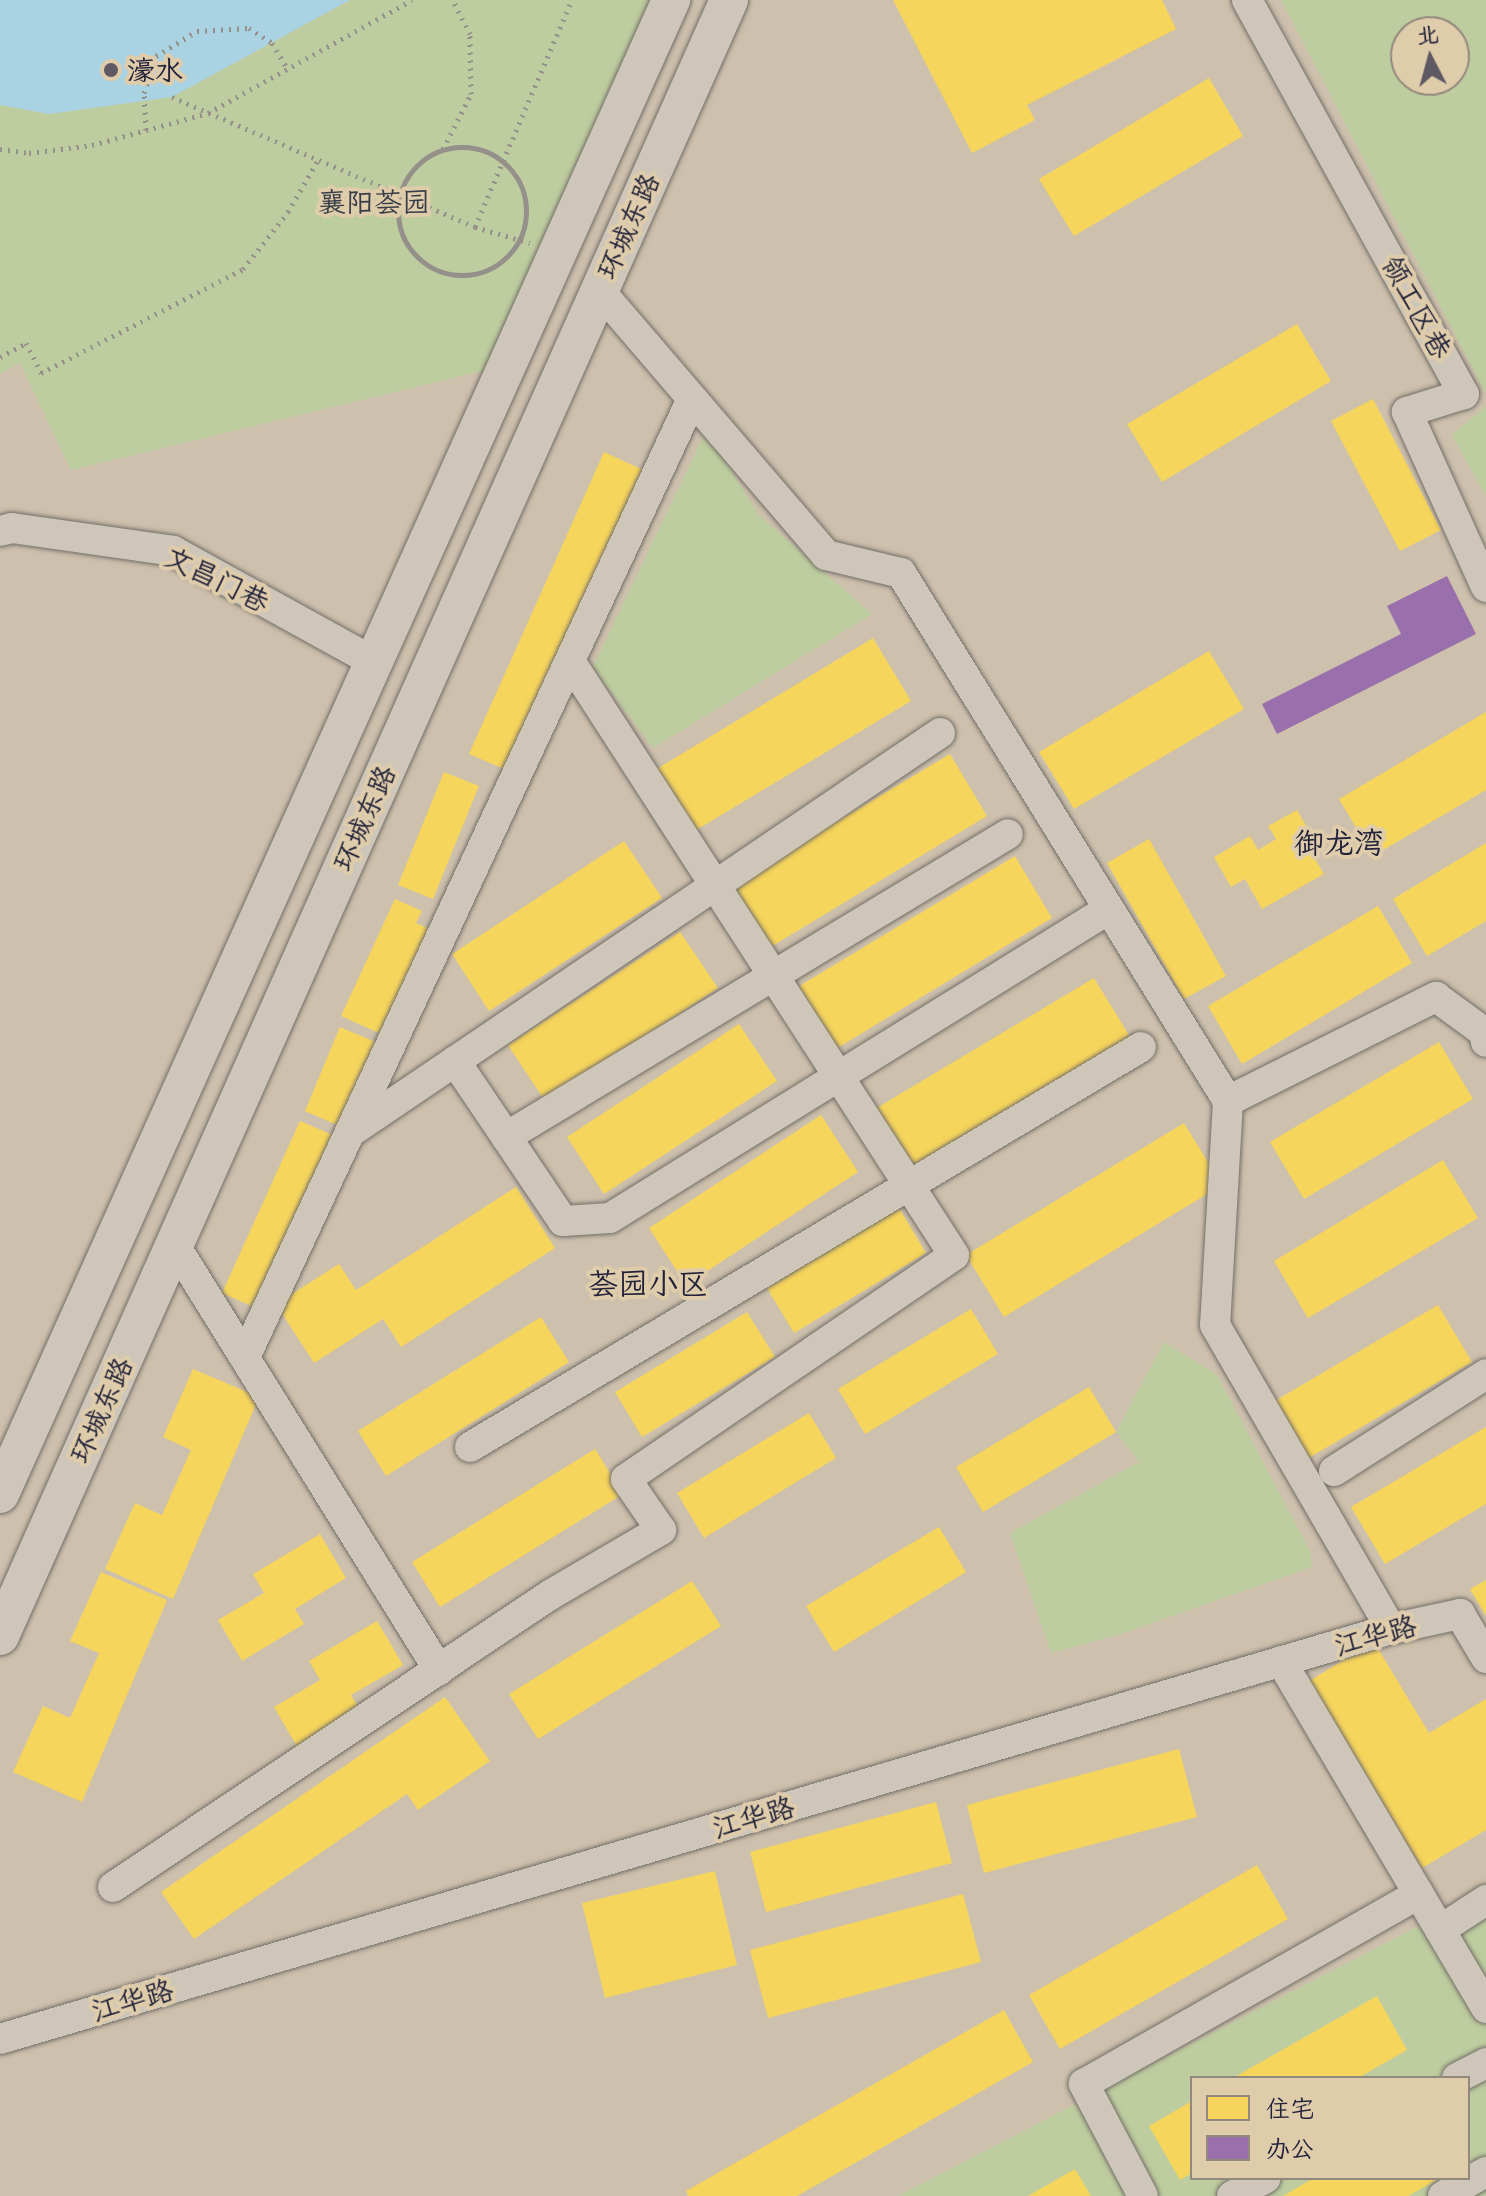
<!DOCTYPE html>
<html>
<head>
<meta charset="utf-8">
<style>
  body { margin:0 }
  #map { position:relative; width:1486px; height:2196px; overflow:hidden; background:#cdc0ac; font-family:Delius,"LXGW WenKai TC",sans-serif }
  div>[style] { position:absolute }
  .green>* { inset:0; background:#becd9f }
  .water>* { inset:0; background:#a9d2e3 }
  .homes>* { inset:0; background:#f6d55c }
  .offices>* { inset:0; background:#9970ab }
  .path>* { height:5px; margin-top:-2.5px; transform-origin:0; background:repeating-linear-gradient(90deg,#96908b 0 2px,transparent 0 8px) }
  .path>.ring { margin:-2.5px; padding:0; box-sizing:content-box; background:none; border:5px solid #96908b; border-radius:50% }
  .roads { filter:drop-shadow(0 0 2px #736e69) drop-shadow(0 0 2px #736e69) }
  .minor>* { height:30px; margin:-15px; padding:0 15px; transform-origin:15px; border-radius:15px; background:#cec6b9 }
  .major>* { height:38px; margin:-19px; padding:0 19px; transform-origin:19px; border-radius:19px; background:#cec6b9 }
  .dots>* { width:22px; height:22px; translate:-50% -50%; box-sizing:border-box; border:4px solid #dfccaa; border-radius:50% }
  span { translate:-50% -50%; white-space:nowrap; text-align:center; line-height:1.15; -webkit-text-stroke:8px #dfccaa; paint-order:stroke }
  .poi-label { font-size:28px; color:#22223b }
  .left { translate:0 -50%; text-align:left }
  .park-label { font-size:28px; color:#373d48 }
  .street-label { font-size:28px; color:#22223b }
  .neighbourhood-label { font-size:30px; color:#22223b }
  .legend { position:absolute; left:1190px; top:2076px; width:280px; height:104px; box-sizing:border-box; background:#dfccaa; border:2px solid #93887e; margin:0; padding:10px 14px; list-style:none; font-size:24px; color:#22223b }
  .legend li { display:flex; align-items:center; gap:16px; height:40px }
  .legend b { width:40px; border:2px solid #93887e }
  .north { position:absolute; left:1390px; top:16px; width:80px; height:80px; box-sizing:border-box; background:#dfccaa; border:2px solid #93887e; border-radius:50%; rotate:354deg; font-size:22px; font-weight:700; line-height:32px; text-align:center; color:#22223b }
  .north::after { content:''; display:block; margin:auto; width:28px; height:36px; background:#5e5963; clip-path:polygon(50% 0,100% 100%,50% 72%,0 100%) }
</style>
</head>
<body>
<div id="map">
  <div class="green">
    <i style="clip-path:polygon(350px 0,671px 0,507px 365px,71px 470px,20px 363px,0 374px,0 105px,49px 114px,172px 97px)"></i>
    <i style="clip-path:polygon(evenodd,1281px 0,1486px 0,1486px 394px,1281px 0,1406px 32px,1454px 32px,1454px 80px,1406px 80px,1406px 32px)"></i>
    <i style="clip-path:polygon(1486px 406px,1486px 496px,1452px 435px)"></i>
    <i style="clip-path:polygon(706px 431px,759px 515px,872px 614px,653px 748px,593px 667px)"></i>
    <i style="clip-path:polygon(1164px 1342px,1217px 1375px,1310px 1551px,1312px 1567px,1121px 1634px,1051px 1653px,1010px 1533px,1139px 1462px,1116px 1432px)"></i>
    <i style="clip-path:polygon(evenodd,1486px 1891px,1486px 2196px,898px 2196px,1486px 1891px,1192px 2078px,1468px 2078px,1468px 2178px,1192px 2178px,1192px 2078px)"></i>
  </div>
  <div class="water">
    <i style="clip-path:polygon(0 0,350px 0,172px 97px,49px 114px,0 105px)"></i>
  </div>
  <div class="homes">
    <i style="clip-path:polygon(893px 0,1162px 0,1176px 29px,1027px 105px,1035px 120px,972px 153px)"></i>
    <i style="clip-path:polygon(1209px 78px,1243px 136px,1074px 236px,1039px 179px)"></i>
    <i style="clip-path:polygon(1297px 324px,1331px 381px,1162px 482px,1127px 424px)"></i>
    <i style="clip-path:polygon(1373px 399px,1441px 530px,1400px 551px,1331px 421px)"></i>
    <i style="clip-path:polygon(604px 452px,643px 470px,509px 771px,469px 754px)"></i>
    <i style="clip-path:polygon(873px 638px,911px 701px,693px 832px,655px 770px)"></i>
    <i style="clip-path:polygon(1209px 651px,1244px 709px,1074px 809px,1039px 752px)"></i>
    <i style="clip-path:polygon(1486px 712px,1486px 790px,1373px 856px,1339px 799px)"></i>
    <i style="clip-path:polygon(950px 754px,987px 816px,769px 948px,731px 885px)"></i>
    <i style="clip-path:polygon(444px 772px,479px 786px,433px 899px,398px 885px)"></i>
    <i style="clip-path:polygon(1297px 810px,1312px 836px,1304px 840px,1324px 874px,1262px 909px,1245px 879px,1231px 887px,1214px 857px,1250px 836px,1258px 850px,1276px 839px,1268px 826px)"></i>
    <i style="clip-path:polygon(1149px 839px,1226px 976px,1184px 999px,1107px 863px)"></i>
    <i style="clip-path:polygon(624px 841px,662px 898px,489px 1011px,452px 954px)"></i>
    <i style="clip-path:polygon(1486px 843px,1486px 921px,1427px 956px,1393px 899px)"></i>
    <i style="clip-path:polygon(1015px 856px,1052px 918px,834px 1050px,796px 988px)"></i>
    <i style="clip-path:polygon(395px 899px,422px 911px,416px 923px,429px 929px,381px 1034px,341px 1016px)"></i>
    <i style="clip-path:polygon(1378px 906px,1412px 963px,1242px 1064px,1208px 1006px)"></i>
    <i style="clip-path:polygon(680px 932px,718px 988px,545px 1101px,508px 1045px)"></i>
    <i style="clip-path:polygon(1094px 978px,1132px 1040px,913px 1171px,875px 1109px)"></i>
    <i style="clip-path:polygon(739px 1024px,777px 1081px,604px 1194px,567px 1137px)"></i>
    <i style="clip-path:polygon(340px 1027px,380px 1044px,344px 1128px,305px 1111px)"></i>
    <i style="clip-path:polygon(1439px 1042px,1473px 1099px,1304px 1199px,1270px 1142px)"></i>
    <i style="clip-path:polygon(821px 1115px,858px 1172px,686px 1285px,649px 1228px)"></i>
    <i style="clip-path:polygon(300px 1121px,335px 1136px,256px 1308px,222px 1293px)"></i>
    <i style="clip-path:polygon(1184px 1123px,1222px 1185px,1004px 1317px,966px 1255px)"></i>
    <i style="clip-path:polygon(1443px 1160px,1478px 1218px,1308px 1318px,1274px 1261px)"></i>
    <i style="clip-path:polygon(516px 1187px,555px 1248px,401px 1347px,383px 1319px,314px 1363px,276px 1304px,339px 1264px,356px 1290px)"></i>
    <i style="clip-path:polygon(899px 1208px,926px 1253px,794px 1333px,767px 1288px)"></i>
    <i style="clip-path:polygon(1438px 1305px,1472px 1362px,1302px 1462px,1268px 1405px)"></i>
    <i style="clip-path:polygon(971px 1309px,998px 1354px,865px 1434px,838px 1389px)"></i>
    <i style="clip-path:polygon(747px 1312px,775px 1357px,642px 1437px,615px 1392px)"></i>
    <i style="clip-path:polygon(541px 1317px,569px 1362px,386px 1476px,358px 1431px)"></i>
    <i style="clip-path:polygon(193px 1369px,259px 1397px,173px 1599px,105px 1569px,135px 1503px,162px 1515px,191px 1450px,163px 1437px)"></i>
    <i style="clip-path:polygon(1089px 1387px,1116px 1432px,983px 1512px,956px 1467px)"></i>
    <i style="clip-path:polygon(809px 1413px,836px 1458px,704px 1538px,677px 1493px)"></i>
    <i style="clip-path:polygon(1486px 1427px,1486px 1504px,1385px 1564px,1351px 1507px)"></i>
    <i style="clip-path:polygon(595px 1449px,623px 1494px,440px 1607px,412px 1562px)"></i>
    <i style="clip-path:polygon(939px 1527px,966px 1572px,834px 1652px,806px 1606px)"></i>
    <i style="clip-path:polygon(320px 1534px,346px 1578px,295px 1609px,304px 1624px,242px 1661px,218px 1620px,264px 1593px,253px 1574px)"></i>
    <i style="clip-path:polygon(101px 1572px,167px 1600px,82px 1802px,13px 1772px,43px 1706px,70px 1718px,99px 1653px,70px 1641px)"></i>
    <i style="clip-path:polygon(1486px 1580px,1486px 1616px,1470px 1589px)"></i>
    <i style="clip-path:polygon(692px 1581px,721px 1626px,538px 1739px,509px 1694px)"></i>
    <i style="clip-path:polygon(377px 1621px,403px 1665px,351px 1695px,361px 1711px,298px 1748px,274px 1707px,320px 1680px,309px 1661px)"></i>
    <i style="clip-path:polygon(1374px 1642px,1429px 1733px,1486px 1699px,1486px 1830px,1422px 1868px,1309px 1681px)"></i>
    <i style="clip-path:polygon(445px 1697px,490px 1761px,418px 1810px,407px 1794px,194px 1939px,161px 1892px)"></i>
    <i style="clip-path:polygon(1179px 1749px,1197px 1817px,984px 1873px,967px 1805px)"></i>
    <i style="clip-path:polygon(936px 1802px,952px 1863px,766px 1912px,750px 1852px)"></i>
    <i style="clip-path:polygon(1257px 1865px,1288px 1919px,1060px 2049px,1029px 1995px)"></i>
    <i style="clip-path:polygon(715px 1871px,737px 1965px,605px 1998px,582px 1903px)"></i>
    <i style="clip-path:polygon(963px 1894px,981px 1962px,768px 2018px,750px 1950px)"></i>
    <i style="clip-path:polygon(1377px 1996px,1407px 2050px,1358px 2078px,1233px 2078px)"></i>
    <i style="clip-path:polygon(1004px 2010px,1033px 2062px,797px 2196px,688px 2196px,686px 2191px)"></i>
    <i style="clip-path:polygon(1192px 2101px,1192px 2173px,1180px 2180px,1149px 2126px)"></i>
    <i style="clip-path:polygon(1075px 2169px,1091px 2196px,1028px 2196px)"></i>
    <i style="clip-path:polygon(1314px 2178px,1440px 2178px,1408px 2196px,1283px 2196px)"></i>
  </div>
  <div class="offices">
    <i style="clip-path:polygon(1447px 576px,1476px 634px,1277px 734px,1262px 704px,1401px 634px,1387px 606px)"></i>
  </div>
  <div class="path">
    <i style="left:172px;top:97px;width:330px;rotate:23.2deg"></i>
    <i style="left:475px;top:227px;width:57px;rotate:16.2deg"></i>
    <i style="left:146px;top:130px;width:37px;rotate:-93deg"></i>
    <i style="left:144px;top:93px;width:39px;rotate:-72deg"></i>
    <i style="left:156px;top:56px;width:48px;rotate:-31.4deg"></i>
    <i style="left:197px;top:31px;width:52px;rotate:-3.3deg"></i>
    <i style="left:249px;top:28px;width:27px;rotate:33deg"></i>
    <i style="left:272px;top:43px;width:27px;rotate:59deg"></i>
    <i class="ring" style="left:398px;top:147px;width:123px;height:123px"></i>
    <i style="left:0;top:149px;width:29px;rotate:8deg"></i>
    <i style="left:29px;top:153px;width:64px;rotate:-7.2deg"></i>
    <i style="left:92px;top:145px;width:120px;rotate:-15.4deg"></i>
    <i style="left:208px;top:113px;width:233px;rotate:-29deg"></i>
    <i style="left:443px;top:149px;width:62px;rotate:-63deg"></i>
    <i style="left:471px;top:94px;width:60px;rotate:-91deg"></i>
    <i style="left:470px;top:34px;width:38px;rotate:-117deg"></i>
    <i style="left:475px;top:227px;width:247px;rotate:-66.9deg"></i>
    <i style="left:0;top:357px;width:30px;rotate:-28deg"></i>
    <i style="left:26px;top:343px;width:34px;rotate:63deg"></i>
    <i style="left:41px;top:373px;width:227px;rotate:-27.2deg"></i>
    <i style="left:243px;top:269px;width:73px;rotate:-51.7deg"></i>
    <i style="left:288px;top:212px;width:60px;rotate:-60deg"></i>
  </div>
  <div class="roads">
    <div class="minor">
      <i style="left:1247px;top:0;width:450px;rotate:61.2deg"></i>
      <i style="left:1464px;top:394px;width:60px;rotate:162.5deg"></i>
      <i style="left:1407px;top:412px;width:192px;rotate:65.7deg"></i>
      <i style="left:599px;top:290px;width:349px;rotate:49.4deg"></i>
      <i style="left:826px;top:555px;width:77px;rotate:13.5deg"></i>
      <i style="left:901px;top:573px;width:621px;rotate:58.23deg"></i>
      <i style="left:1228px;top:1101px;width:224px;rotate:93.3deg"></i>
      <i style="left:1215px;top:1325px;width:351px;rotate:59.9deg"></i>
      <i style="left:0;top:531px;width:12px;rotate:-14deg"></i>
      <i style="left:12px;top:528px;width:163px;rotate:8.1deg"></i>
      <i style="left:173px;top:551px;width:230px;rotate:28.9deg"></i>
      <i style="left:455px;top:1061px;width:193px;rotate:56deg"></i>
      <i style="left:563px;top:1221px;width:47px;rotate:-3.7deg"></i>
      <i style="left:610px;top:1218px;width:587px;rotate:-31.77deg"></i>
      <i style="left:1228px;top:1101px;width:233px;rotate:-26.6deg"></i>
      <i style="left:1436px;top:997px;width:59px;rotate:36.1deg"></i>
      <i style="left:1484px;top:1032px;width:10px;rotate:79deg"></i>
      <i style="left:352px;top:1131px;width:710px;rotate:-34.09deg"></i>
      <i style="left:506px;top:1137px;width:586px;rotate:-31.11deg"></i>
      <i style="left:174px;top:1244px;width:502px;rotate:58.12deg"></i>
      <i style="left:245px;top:1357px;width:1057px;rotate:-64.99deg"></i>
      <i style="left:470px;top:1447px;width:781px;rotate:-30.8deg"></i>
      <i style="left:1334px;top:1471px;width:180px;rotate:-32.5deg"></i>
      <i style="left:1281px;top:1661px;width:403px;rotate:59.4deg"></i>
      <i style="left:113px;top:1887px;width:526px;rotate:-33.75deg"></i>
      <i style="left:550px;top:1595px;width:129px;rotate:-30.4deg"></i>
      <i style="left:661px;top:1530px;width:62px;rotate:-124.5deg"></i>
      <i style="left:626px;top:1479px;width:397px;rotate:-34.3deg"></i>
      <i style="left:954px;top:1255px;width:707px;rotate:-122.88deg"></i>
      <i style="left:1440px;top:1930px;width:55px;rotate:-33.1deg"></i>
      <i style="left:0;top:2039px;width:1450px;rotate:-16.42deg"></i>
      <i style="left:1391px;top:1629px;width:71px;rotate:-12.3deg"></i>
      <i style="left:1460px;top:1614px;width:51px;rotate:59.4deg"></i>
      <i style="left:1457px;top:2078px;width:33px;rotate:-27deg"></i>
      <i style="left:1143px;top:2196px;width:127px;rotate:-117.8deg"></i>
      <i style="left:1084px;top:2084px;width:385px;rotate:-29.6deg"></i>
      <i style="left:1232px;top:2196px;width:38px;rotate:-28deg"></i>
      <i style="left:1443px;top:2196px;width:49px;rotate:-29.2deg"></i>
    </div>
    <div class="major">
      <i style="left:0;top:1494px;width:1638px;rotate:-65.81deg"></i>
      <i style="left:0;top:1636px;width:1791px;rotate:-65.98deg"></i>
    </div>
  </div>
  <div class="dots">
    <i style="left:111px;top:70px;background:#5e5963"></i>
  </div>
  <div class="poi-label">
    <span class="left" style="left:127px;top:70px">濠水</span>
  </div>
  <div class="park-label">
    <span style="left:374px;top:202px">襄阳荟园</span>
  </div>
  <div class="street-label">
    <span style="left:628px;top:226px;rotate:-66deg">环城东路</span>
    <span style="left:1417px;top:307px;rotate:61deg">领工区巷</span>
    <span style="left:217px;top:579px;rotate:26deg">文昌门巷</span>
    <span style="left:364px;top:818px;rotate:-66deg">环城东路</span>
    <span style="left:101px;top:1410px;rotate:-66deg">环城东路</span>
    <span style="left:1375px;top:1635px;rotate:-15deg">江华路</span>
    <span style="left:753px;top:1817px;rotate:-16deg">江华路</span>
    <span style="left:132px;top:2000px;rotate:-16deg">江华路</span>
  </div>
  <div class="neighbourhood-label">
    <span style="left:1339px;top:842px">御龙湾</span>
    <span style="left:648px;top:1283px">荟园小区</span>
  </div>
  <ul class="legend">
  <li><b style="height:22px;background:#f6d55c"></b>住宅</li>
  <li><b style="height:22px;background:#9970ab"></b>办公</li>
  </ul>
  <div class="north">北</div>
</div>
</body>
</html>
